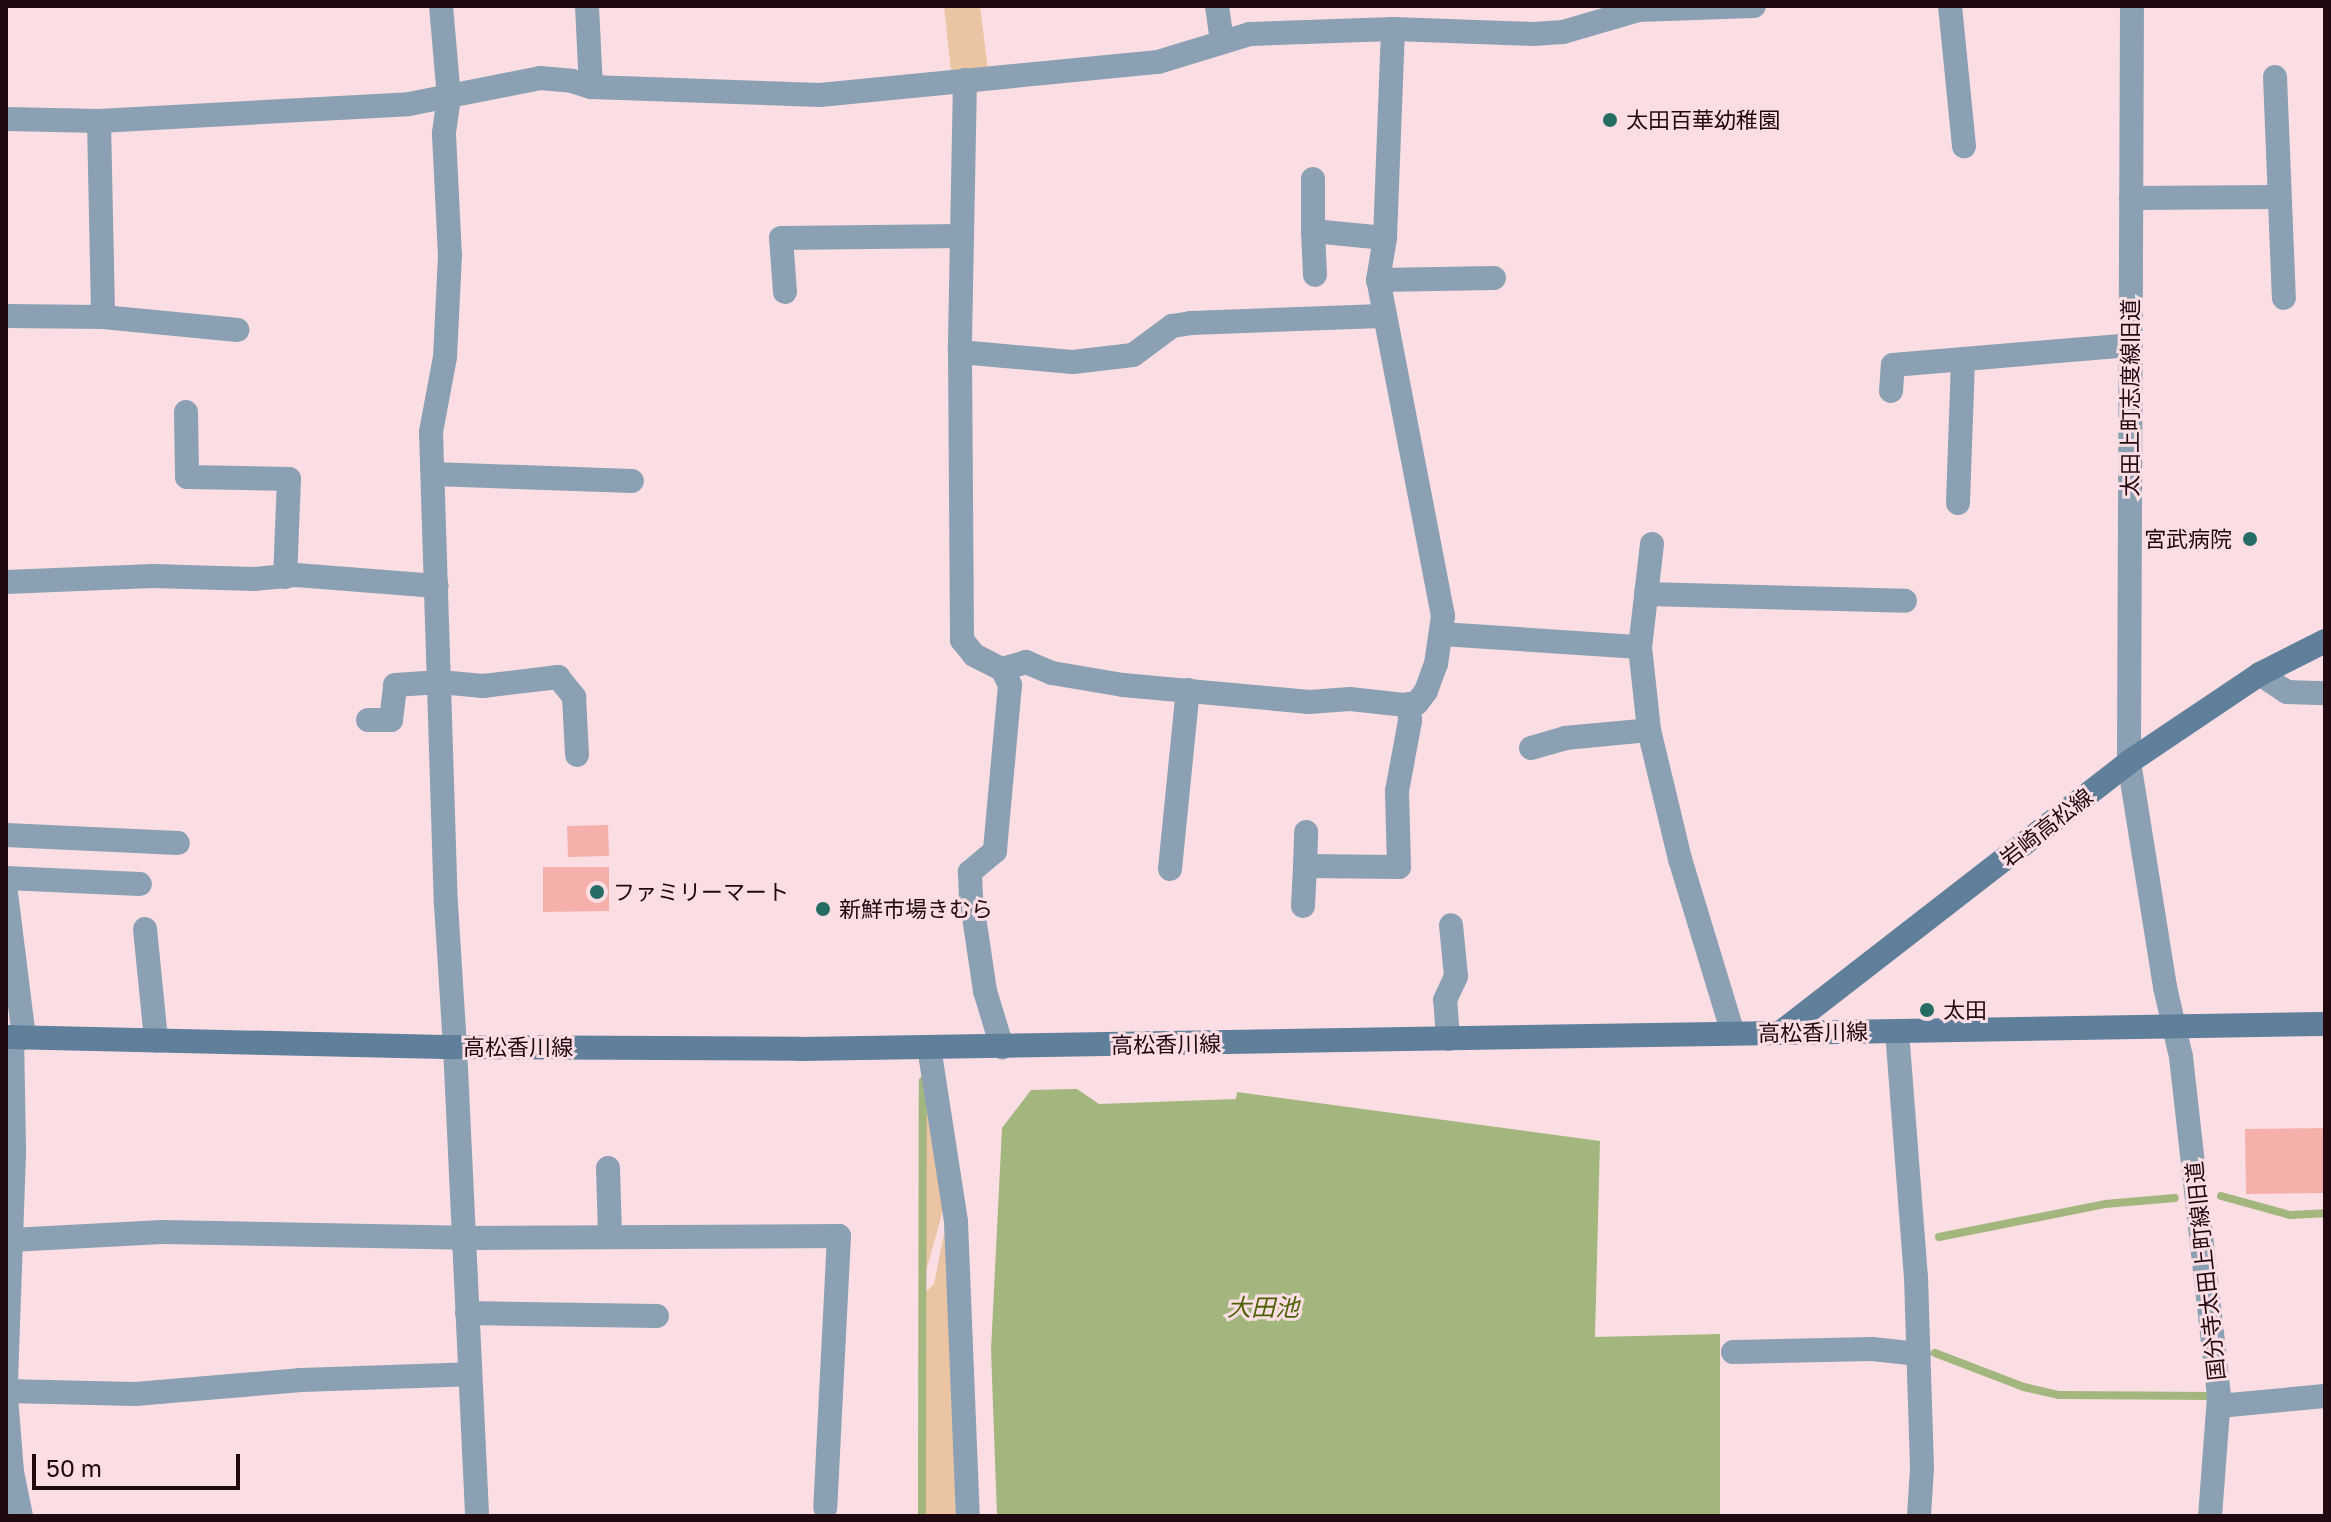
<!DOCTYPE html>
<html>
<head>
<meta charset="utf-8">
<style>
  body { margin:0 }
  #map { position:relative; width:2331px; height:1522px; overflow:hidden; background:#fbdee4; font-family:"Golos Text","Noto Sans JP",sans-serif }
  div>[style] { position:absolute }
  .green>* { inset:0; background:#ebc5a3 }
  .water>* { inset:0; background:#a2b67d }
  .stream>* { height:8px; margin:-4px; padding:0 4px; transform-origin:4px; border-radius:4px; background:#a2b67d }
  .building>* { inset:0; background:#f6b0ab }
  .minor>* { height:24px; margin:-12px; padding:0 12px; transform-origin:12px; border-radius:12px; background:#8ba1b3 }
  .tertiary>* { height:24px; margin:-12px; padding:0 12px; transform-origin:12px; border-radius:12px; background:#8ba1b3 }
  .secondary>* { height:24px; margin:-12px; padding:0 12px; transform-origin:12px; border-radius:12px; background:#5f7f9a }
  .dots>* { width:22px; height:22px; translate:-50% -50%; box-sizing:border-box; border:4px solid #fbdee4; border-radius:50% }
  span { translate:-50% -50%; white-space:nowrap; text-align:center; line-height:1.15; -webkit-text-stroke:6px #fbdee4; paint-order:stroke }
  .poi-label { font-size:22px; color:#210910 }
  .left { translate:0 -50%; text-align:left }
  .right { translate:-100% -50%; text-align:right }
  .street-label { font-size:22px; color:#210910 }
  .water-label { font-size:24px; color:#4b6104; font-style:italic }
  .frame { position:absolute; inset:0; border:8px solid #210910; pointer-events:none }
  .scale { position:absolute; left:32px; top:1454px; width:208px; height:36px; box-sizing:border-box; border:4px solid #210910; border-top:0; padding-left:10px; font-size:24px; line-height:28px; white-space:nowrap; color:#210910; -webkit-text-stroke:6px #fbdee4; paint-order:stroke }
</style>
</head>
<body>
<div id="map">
  <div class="green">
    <i style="clip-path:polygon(944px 6px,980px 6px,989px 78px,952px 80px)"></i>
    <i style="clip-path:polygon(925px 1081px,945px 1203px,923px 1282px)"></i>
    <i style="clip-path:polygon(947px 1218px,957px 1516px,925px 1516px,922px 1296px,934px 1284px)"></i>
  </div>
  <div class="water">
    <i style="clip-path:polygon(1077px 1089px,1099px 1104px,1236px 1099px,1237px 1092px,1600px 1141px,1595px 1337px,1720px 1334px,1720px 1516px,997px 1516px,991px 1350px,1002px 1128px,1031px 1090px)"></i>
  </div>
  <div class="stream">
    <i style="left:2221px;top:1196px;width:72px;rotate:15.4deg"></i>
    <i style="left:2290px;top:1215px;width:35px;rotate:-3deg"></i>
    <i style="left:1939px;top:1237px;width:169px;rotate:-11.2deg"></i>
    <i style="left:2105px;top:1204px;width:70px;rotate:-4.9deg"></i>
    <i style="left:1935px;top:1353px;width:95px;rotate:20.9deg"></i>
    <i style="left:2024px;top:1387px;width:35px;rotate:13deg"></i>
    <i style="left:2058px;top:1395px;width:159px;rotate:0.4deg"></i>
    <i style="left:922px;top:1516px;width:435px;rotate:-89.9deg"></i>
  </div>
  <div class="building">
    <i style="clip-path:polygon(608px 825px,609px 856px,568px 857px,567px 826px)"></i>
    <i style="clip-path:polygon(543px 867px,609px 867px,609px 911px,543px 912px)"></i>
    <i style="clip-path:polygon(2325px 1128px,2325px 1193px,2246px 1194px,2245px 1129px)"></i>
  </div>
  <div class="minor">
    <i style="left:441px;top:6px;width:91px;rotate:85deg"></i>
    <i style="left:449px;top:97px;width:37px;rotate:98deg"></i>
    <i style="left:444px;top:134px;width:121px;rotate:87.2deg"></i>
    <i style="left:450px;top:255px;width:102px;rotate:92.8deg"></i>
    <i style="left:445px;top:357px;width:76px;rotate:100.6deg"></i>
    <i style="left:431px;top:432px;width:472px;rotate:88.2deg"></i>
    <i style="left:446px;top:904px;width:143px;rotate:86.4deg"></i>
    <i style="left:587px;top:6px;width:81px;rotate:87.2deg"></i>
    <i style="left:1217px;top:6px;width:35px;rotate:82deg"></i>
    <i style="left:1950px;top:6px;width:141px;rotate:84.3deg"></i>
    <i style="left:2275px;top:77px;width:221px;rotate:87.7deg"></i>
    <i style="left:965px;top:80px;width:272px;rotate:91.1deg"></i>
    <i style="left:960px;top:352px;width:288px;rotate:89.6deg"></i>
    <i style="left:962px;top:640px;width:19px;rotate:51deg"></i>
    <i style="left:974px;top:655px;width:31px;rotate:27deg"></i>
    <i style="left:1002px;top:669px;width:18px;rotate:63deg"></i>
    <i style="left:1010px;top:685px;width:167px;rotate:95.2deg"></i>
    <i style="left:995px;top:851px;width:33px;rotate:140deg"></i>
    <i style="left:970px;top:872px;width:25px;rotate:88deg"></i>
    <i style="left:971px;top:897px;width:95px;rotate:81.5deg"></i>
    <i style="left:985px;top:991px;width:59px;rotate:73.1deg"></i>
    <i style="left:6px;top:119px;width:93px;rotate:1.2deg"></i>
    <i style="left:99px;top:121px;width:310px;rotate:-3.1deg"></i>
    <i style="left:409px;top:104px;width:134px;rotate:-11.2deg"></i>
    <i style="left:540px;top:78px;width:32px;rotate:5deg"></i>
    <i style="left:572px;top:81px;width:20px;rotate:18deg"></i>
    <i style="left:591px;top:87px;width:229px;rotate:2deg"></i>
    <i style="left:820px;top:95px;width:340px;rotate:-5.6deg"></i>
    <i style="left:1158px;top:62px;width:96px;rotate:-16.9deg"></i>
    <i style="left:1250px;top:34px;width:143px;rotate:-2deg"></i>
    <i style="left:1393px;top:29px;width:140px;rotate:2deg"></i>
    <i style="left:1533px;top:34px;width:30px;rotate:-4deg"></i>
    <i style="left:1563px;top:32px;width:78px;rotate:-16.3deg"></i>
    <i style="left:1638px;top:10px;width:116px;rotate:-2deg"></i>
    <i style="left:99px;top:121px;width:196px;rotate:88.8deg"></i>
    <i style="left:103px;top:317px;width:135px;rotate:5.5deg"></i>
    <i style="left:1313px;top:179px;width:52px;rotate:90deg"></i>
    <i style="left:1313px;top:231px;width:72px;rotate:5.6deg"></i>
    <i style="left:2131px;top:198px;width:147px;rotate:-0.4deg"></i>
    <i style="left:1313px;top:231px;width:44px;rotate:87.4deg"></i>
    <i style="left:1378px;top:280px;width:116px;rotate:-1deg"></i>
    <i style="left:785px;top:292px;width:54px;rotate:-94.2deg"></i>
    <i style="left:781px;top:238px;width:181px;rotate:-0.6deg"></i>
    <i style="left:6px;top:316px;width:97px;rotate:0.6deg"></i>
    <i style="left:960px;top:352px;width:113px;rotate:5.1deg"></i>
    <i style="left:1073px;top:362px;width:60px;rotate:-6.7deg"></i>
    <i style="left:1133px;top:355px;width:49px;rotate:-36.6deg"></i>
    <i style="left:1172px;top:326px;width:19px;rotate:-9deg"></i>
    <i style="left:1191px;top:323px;width:191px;rotate:-2.1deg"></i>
    <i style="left:1891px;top:391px;width:26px;rotate:-86deg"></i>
    <i style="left:1893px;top:365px;width:238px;rotate:-4.8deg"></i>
    <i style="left:186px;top:412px;width:65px;rotate:89.1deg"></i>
    <i style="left:187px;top:477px;width:102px;rotate:1.1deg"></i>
    <i style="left:289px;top:479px;width:98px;rotate:92.3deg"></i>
    <i style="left:433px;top:474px;width:199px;rotate:2deg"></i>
    <i style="left:1958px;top:503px;width:144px;rotate:-88deg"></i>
    <i style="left:1652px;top:544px;width:104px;rotate:96.6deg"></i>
    <i style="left:1640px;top:647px;width:83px;rotate:83.8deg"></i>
    <i style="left:1649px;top:730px;width:133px;rotate:76.5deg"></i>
    <i style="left:1680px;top:859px;width:182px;rotate:73.1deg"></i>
    <i style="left:6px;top:582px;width:147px;rotate:-2.3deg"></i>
    <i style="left:153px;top:576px;width:101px;rotate:1.7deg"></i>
    <i style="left:254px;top:579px;width:42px;rotate:-5.4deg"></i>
    <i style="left:296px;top:575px;width:141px;rotate:4.5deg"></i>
    <i style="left:1646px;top:594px;width:259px;rotate:1.5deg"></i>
    <i style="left:1442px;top:634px;width:198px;rotate:3.8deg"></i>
    <i style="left:1002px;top:669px;width:25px;rotate:-16deg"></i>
    <i style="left:1026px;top:662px;width:28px;rotate:23deg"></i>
    <i style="left:1052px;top:673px;width:72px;rotate:9.6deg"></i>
    <i style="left:1123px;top:685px;width:187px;rotate:5.2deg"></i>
    <i style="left:1309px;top:702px;width:41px;rotate:-4.2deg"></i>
    <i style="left:1350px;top:699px;width:54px;rotate:6.3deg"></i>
    <i style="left:1404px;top:705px;width:13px;rotate:-9deg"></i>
    <i style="left:1417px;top:703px;width:15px;rotate:-53deg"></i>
    <i style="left:1426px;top:691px;width:29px;rotate:-70deg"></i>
    <i style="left:1436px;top:664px;width:49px;rotate:-81.7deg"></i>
    <i style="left:1443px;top:616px;width:342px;rotate:-100.9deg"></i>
    <i style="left:1378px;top:280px;width:43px;rotate:-80.5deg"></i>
    <i style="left:1385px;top:238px;width:209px;rotate:-87.8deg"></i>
    <i style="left:2260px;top:674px;width:32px;rotate:34deg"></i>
    <i style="left:2287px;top:692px;width:38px;rotate:2deg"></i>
    <i style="left:368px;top:720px;width:23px"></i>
    <i style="left:391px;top:720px;width:35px;rotate:-83deg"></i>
    <i style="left:395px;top:685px;width:45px;rotate:-3.8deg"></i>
    <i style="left:440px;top:682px;width:43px;rotate:5.3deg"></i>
    <i style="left:483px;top:686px;width:76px;rotate:-6.8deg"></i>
    <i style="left:558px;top:677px;width:26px;rotate:51deg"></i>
    <i style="left:574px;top:697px;width:58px;rotate:87deg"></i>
    <i style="left:1531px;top:748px;width:35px;rotate:-16deg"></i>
    <i style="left:1565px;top:738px;width:84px;rotate:-5.4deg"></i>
    <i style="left:6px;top:835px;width:172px;rotate:2.7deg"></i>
    <i style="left:1305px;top:866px;width:34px;rotate:-88deg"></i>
    <i style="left:1170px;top:869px;width:180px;rotate:-84.3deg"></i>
    <i style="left:6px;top:878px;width:134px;rotate:2.6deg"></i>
    <i style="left:6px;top:893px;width:146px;rotate:82.9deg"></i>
    <i style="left:1303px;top:906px;width:40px;rotate:-87.1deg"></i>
    <i style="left:1305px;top:866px;width:94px;rotate:0.6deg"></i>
    <i style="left:1399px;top:867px;width:76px;rotate:-91.5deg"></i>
    <i style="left:1397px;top:791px;width:71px;rotate:-79.5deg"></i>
    <i style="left:1410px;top:721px;width:17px;rotate:-93deg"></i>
    <i style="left:145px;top:929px;width:112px;rotate:84.3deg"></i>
    <i style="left:1897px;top:1031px;width:247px;rotate:85.6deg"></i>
    <i style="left:1916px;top:1277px;width:191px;rotate:88.2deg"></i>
    <i style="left:1922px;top:1468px;width:48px;rotate:93.6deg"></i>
    <i style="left:1448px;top:1039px;width:39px;rotate:-94deg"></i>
    <i style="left:1445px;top:1000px;width:26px;rotate:-65deg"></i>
    <i style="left:1456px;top:976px;width:51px;rotate:-95.6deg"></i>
    <i style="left:929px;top:1047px;width:177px;rotate:81.2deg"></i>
    <i style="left:956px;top:1222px;width:294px;rotate:87.7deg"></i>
    <i style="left:608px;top:1168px;width:69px;rotate:88.3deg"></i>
    <i style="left:11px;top:1240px;width:151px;rotate:-3deg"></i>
    <i style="left:162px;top:1232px;width:301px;rotate:1.1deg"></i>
    <i style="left:463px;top:1238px;width:376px;rotate:-0.3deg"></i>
    <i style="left:839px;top:1236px;width:272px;rotate:92.9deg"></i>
    <i style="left:467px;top:1313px;width:190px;rotate:0.9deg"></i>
    <i style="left:1733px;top:1352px;width:139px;rotate:-1.2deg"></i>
    <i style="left:1872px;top:1349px;width:47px;rotate:6.1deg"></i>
    <i style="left:6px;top:1382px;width:234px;rotate:-88deg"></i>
    <i style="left:14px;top:1148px;width:111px;rotate:-91deg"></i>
    <i style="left:6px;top:1391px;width:129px;rotate:1.3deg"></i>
    <i style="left:135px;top:1394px;width:167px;rotate:-4.8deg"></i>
    <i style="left:301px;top:1380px;width:168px;rotate:-2deg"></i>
    <i style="left:6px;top:1397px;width:75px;rotate:85.4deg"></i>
    <i style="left:12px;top:1472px;width:45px;rotate:78.4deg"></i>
    <i style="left:2219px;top:1406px;width:106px;rotate:-5.4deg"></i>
  </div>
  <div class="tertiary">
    <i style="left:2132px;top:6px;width:756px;rotate:90.23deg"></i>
    <i style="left:2129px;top:762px;width:228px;rotate:80.9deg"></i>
    <i style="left:2165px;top:987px;width:72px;rotate:77.1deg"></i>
    <i style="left:2181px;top:1057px;width:342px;rotate:83.6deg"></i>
    <i style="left:2219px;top:1397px;width:119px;rotate:94.3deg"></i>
    <i style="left:455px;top:1047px;width:470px;rotate:87.3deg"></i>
  </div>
  <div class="secondary">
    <i style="left:1780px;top:1033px;width:442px;rotate:-37.8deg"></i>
    <i style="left:2129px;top:762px;width:158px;rotate:-33.9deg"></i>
    <i style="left:2260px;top:674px;width:73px;rotate:-26.9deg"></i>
    <i style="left:6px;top:1037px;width:449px;rotate:1.3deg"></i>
    <i style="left:455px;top:1047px;width:345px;rotate:0.3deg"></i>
    <i style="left:800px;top:1049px;width:1525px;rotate:-0.94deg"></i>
  </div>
  <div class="dots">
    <i style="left:1610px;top:120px;background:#256d64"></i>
    <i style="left:2250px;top:539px;background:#256d64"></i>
    <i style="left:597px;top:892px;background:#256d64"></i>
    <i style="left:823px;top:909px;background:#256d64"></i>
    <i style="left:1927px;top:1010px;background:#256d64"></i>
  </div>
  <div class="poi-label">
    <span class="left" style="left:1626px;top:120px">太田百華幼稚園</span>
    <span class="right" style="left:2232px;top:539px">宮武病院</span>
    <span class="left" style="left:613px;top:892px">ファミリーマート</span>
    <span class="left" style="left:839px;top:909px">新鮮市場きむら</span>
    <span class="left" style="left:1943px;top:1010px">太田</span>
  </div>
  <div class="street-label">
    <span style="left:2130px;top:398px;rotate:-90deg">太田上町志度線旧道</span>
    <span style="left:2046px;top:827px;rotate:-38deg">岩崎高松線</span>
    <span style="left:1813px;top:1032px;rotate:-1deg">高松香川線</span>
    <span style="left:1166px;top:1044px;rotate:-1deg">高松香川線</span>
    <span style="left:518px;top:1047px">高松香川線</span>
    <span style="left:2205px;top:1271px;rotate:-96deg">国分寺太田上町線旧道</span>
  </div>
  <div class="water-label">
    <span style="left:1263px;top:1307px">大田池</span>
  </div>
  <div class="frame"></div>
  <div class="scale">50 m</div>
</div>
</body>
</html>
